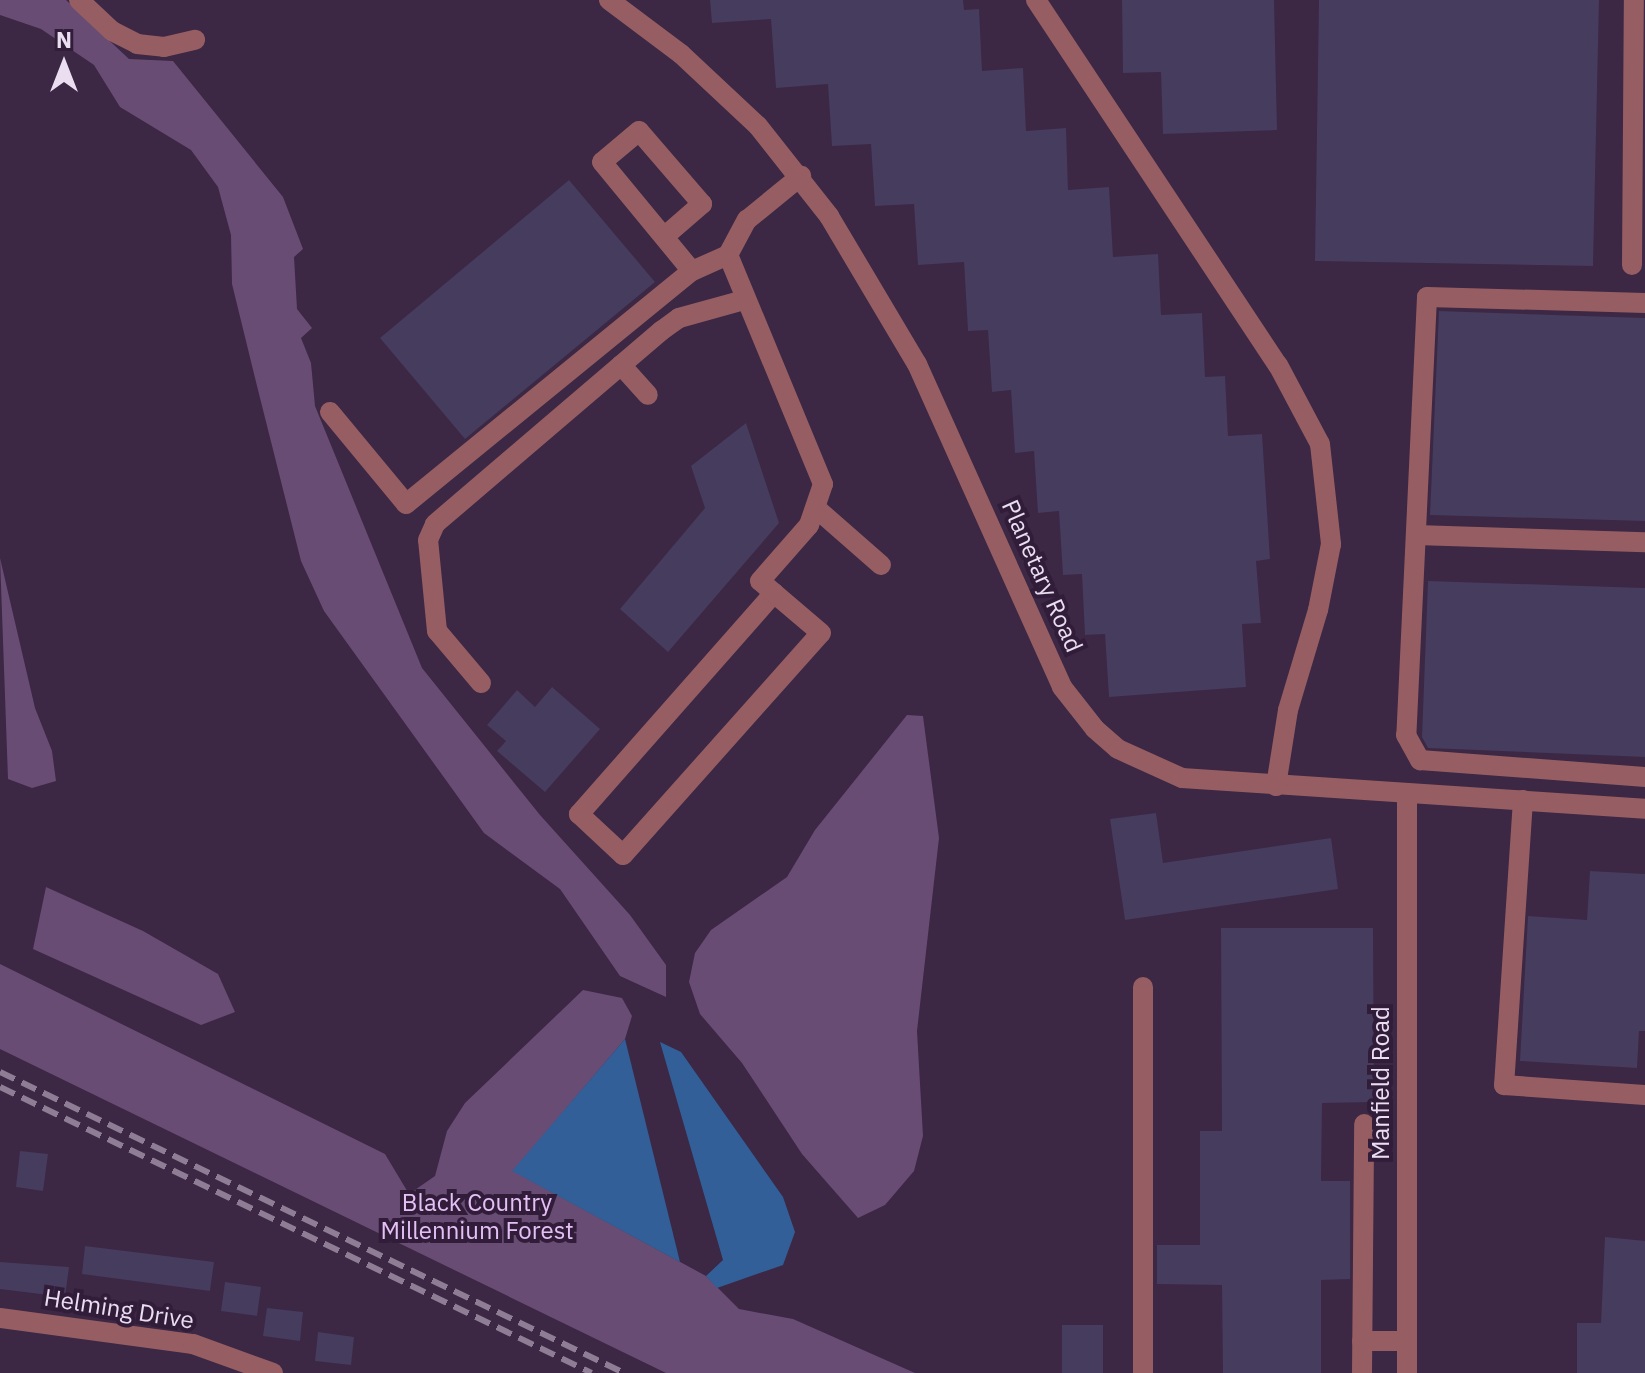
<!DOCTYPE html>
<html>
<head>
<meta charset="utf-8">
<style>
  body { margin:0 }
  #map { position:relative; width:1645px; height:1373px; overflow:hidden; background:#3c2744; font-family:"IBM Plex Sans",sans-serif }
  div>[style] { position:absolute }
  .green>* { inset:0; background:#684c74 }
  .water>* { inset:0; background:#335f98 }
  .building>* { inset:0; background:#453c5e }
  .minor>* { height:20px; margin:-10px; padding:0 10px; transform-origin:10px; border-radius:10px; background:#965e62 }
  .rail>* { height:6px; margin-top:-3px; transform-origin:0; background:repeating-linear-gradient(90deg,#8e7d95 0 16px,transparent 0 24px) }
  span { translate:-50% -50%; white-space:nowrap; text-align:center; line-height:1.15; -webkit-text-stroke:8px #311d3a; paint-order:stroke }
  .street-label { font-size:24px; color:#ebdef1 }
  .park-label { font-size:24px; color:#e4c0f4 }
  .north { position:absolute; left:24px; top:24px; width:80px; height:80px; -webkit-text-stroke:6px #311d3a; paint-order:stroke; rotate:0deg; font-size:22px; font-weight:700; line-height:32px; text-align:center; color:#ebdef1 }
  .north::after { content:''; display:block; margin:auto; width:28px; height:36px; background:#ebdef1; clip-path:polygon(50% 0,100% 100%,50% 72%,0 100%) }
</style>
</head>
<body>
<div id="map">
  <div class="green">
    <i style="clip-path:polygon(0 0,66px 0,129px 59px,173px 61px,283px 197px,303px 249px,294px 257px,297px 309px,312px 328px,301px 338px,311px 363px,315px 406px,422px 668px,540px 815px,630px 915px,666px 965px,666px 997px,620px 976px,560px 889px,484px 833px,324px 611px,301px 561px,257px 386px,232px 284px,231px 235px,218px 187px,191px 150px,120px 107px,94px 65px,41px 29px,0 15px)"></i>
    <i style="clip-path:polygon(0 558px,35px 708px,52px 751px,56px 781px,32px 788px,8px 779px)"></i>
    <i style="clip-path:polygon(907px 715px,923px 716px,939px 838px,917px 1031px,923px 1136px,914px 1171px,885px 1205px,858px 1218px,802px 1154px,742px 1063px,700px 1014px,689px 982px,695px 953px,711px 930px,787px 877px,815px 830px)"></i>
    <i style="clip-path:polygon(46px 887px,143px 931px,218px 974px,235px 1012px,201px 1025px,33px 949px)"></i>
    <i style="clip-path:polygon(0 964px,385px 1154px,409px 1194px,435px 1176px,447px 1131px,465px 1103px,583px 990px,622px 998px,632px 1016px,625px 1039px,513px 1171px,706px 1276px,739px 1309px,793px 1319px,915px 1373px,666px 1373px,0 1049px)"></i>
  </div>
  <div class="water">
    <i style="clip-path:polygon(625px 1039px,680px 1262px,512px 1171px)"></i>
    <i style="clip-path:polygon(660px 1042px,681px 1052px,783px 1197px,795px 1232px,783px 1265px,717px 1288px,706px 1276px,723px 1260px)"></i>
  </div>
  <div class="building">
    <i style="clip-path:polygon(710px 0,963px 0,964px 10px,979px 9px,982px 71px,1023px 68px,1026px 131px,1066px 128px,1068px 190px,1109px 187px,1113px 257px,1158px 254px,1161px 315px,1202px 313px,1205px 377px,1225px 376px,1228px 436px,1262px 434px,1270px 559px,1256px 561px,1261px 623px,1242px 624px,1246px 687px,1109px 697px,1105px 634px,1085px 635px,1082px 574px,1063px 575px,1059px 511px,1038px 513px,1034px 451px,1015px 453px,1011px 390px,992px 392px,988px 330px,968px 331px,964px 262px,918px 265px,914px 204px,875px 206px,871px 144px,832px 146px,828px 84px,776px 88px,771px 19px,712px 23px)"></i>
    <i style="clip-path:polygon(1122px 0,1274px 0,1277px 130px,1163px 134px,1161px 72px,1123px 73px)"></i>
    <i style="clip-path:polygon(1319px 0,1599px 0,1593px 266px,1315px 261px)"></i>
    <i style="clip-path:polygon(569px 180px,655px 282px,465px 439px,380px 338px)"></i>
    <i style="clip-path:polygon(1439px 311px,1645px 318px,1645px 521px,1430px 515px)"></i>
    <i style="clip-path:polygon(746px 423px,779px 523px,668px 652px,620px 609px,705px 508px,691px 466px)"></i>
    <i style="clip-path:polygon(1428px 581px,1645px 588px,1645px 757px,1428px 748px,1422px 737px)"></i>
    <i style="clip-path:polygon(552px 687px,600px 729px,545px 792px,497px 751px,506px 741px,487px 725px,517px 690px,535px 707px)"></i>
    <i style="clip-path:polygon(1156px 813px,1163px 863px,1331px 838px,1338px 889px,1125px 920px,1110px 819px)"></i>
    <i style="clip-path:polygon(1590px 871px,1645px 874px,1645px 1031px,1639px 1031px,1637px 1068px,1520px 1061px,1528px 916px,1587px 920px)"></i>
    <i style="clip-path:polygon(1221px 928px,1373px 928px,1374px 1102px,1322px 1103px,1321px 1181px,1350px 1181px,1350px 1279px,1321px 1280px,1321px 1373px,1223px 1373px,1222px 1285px,1157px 1284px,1157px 1245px,1200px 1245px,1200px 1131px,1222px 1131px)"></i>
    <i style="clip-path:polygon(20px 1151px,48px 1154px,43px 1191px,16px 1187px)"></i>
    <i style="clip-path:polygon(1605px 1237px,1645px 1241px,1645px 1373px,1577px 1373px,1577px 1323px,1601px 1323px)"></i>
    <i style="clip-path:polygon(85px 1246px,214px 1262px,210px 1291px,82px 1274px)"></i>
    <i style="clip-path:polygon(0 1262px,69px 1267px,65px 1297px,0 1289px)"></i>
    <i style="clip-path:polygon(225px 1282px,261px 1287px,257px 1316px,221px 1311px)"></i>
    <i style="clip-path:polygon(267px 1308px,303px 1312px,300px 1341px,263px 1336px)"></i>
    <i style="clip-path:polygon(1062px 1325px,1103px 1325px,1103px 1373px,1062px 1373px)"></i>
    <i style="clip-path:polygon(318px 1332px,354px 1337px,351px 1365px,315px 1361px)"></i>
  </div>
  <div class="minor">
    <i style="left:79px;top:0;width:45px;rotate:43.2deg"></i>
    <i style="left:112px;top:31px;width:28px;rotate:27deg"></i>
    <i style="left:137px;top:44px;width:27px;rotate:6deg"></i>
    <i style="left:164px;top:47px;width:32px;rotate:-13deg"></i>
    <i style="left:609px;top:0;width:90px;rotate:36.9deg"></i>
    <i style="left:681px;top:54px;width:105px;rotate:43.1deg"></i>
    <i style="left:758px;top:126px;width:115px;rotate:51.7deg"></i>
    <i style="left:829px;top:216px;width:172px;rotate:59.3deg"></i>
    <i style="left:917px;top:364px;width:354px;rotate:65.8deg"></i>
    <i style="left:1062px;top:687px;width:53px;rotate:51.8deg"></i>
    <i style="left:1095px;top:729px;width:30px;rotate:41deg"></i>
    <i style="left:1118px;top:749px;width:70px;rotate:24.4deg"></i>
    <i style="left:1182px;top:778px;width:464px;rotate:3.8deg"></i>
    <i style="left:1036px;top:0;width:438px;rotate:56.5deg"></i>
    <i style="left:1278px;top:365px;width:89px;rotate:62deg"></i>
    <i style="left:1320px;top:444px;width:101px;rotate:83.7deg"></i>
    <i style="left:1331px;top:544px;width:67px;rotate:101.1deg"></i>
    <i style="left:1318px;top:610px;width:104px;rotate:106.7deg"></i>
    <i style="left:1288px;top:710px;width:77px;rotate:99deg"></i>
    <i style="left:665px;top:236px;width:49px;rotate:-40.9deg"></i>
    <i style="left:702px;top:204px;width:96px;rotate:-130.8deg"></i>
    <i style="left:639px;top:131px;width:48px;rotate:140deg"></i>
    <i style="left:602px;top:162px;width:141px;rotate:50.5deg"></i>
    <i style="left:1632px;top:265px;width:265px;rotate:-89.6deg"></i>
    <i style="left:1645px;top:303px;width:218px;rotate:-178.4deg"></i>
    <i style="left:1427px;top:297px;width:439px;rotate:92.7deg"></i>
    <i style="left:1406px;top:735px;width:29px;rotate:61deg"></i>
    <i style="left:1420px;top:760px;width:226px;rotate:4.3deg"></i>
    <i style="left:621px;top:365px;width:40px;rotate:48deg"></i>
    <i style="left:330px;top:412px;width:119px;rotate:50.4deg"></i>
    <i style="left:406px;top:504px;width:369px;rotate:-39.2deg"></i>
    <i style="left:692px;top:271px;width:39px;rotate:-24deg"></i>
    <i style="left:817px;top:509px;width:85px;rotate:41.2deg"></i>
    <i style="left:1416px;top:535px;width:229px;rotate:1.8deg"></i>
    <i style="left:774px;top:593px;width:295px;rotate:131.4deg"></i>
    <i style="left:579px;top:814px;width:60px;rotate:43deg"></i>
    <i style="left:623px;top:855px;width:297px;rotate:-48.3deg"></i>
    <i style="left:821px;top:633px;width:62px;rotate:-139.6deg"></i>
    <i style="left:774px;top:593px;width:18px;rotate:-139deg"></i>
    <i style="left:760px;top:581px;width:74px;rotate:-48.8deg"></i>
    <i style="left:809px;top:525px;width:43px;rotate:-71.1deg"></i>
    <i style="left:823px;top:484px;width:248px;rotate:-112.5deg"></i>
    <i style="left:728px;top:255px;width:40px;rotate:-62deg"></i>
    <i style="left:747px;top:220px;width:70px;rotate:-39.2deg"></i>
    <i style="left:481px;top:683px;width:68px;rotate:-130.2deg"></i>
    <i style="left:437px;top:631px;width:91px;rotate:-95.6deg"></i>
    <i style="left:428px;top:540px;width:17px;rotate:-66deg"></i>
    <i style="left:435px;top:524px;width:297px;rotate:-40.5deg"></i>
    <i style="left:661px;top:331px;width:22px;rotate:-36deg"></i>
    <i style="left:679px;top:318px;width:67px;rotate:-15.5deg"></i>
    <i style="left:1523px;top:800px;width:286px;rotate:93.8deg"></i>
    <i style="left:1504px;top:1085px;width:141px;rotate:4.1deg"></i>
    <i style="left:0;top:1318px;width:195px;rotate:7.7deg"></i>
    <i style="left:193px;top:1344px;width:85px;rotate:19.9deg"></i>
    <i style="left:1362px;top:1341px;width:45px"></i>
    <i style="left:1143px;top:1373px;width:386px;rotate:-90deg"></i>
    <i style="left:1362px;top:1373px;width:249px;rotate:-89.5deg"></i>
    <i style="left:1407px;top:1373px;width:579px;rotate:-90deg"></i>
  </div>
  <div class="rail">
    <i style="left:0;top:1072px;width:693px;rotate:25.75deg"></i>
    <i style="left:0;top:1087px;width:657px;rotate:25.79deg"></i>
  </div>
  <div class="street-label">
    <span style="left:1042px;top:576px;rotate:66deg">Planetary Road</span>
    <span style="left:1381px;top:1083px;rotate:-90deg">Manfield Road</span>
    <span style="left:119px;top:1309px;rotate:9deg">Helming Drive</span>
  </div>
  <div class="park-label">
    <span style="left:477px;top:1217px">Black Country<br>Millennium Forest</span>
  </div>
  <div class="north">N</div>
</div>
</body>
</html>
